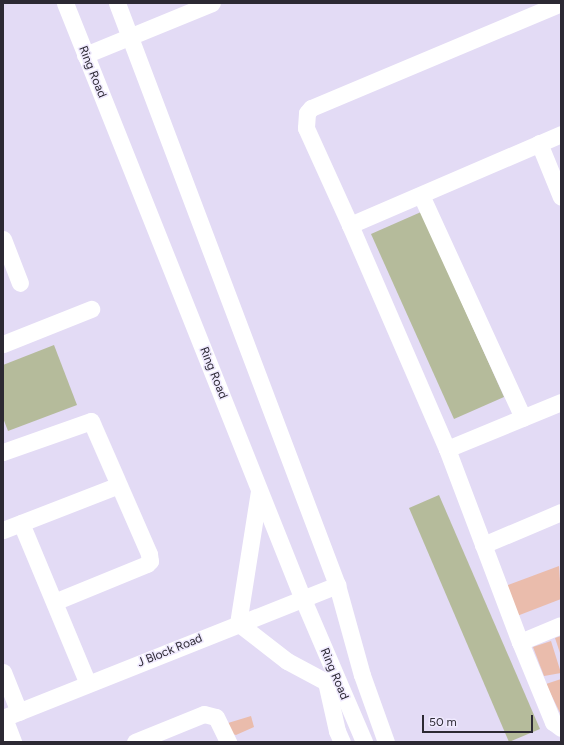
<!DOCTYPE html>
<html>
<head>
<meta charset="utf-8">
<style>
  body { margin:0 }
  #map { position:relative; width:564px; height:745px; overflow:hidden; background:#e3dbf5; font-family:Figtree,sans-serif }
  div>[style] { position:absolute }
  .green>* { inset:0; background:#b5bb9b }
  .building>* { inset:0; background:#eabcac }
  .minor>* { height:17px; margin:-8.5px; padding:0 8.5px; transform-origin:8.5px; border-radius:8.5px; background:#fff }
  span { translate:-50% -50%; white-space:nowrap; text-align:center; line-height:1.15; -webkit-text-stroke:3px #efe9fe; paint-order:stroke }
  .street-label { font-size:12px; color:#2c2933 }
  .frame { position:absolute; inset:0; border:4px solid #2c2933; pointer-events:none }
  .scale { position:absolute; left:422px; top:715px; width:111px; height:18px; box-sizing:border-box; border:2px solid #2c2933; border-top:0; padding-left:5px; font-size:12px; line-height:14px; white-space:nowrap; color:#2c2933; -webkit-text-stroke:3px #efe9fe; paint-order:stroke }
</style>
</head>
<body>
<div id="map">
  <div class="green">
    <i style="clip-path:polygon(421px 212px,504px 397px,454px 419px,371px 234px)"></i>
    <i style="clip-path:polygon(54px 345px,77px 405px,8px 431px,3px 418px,3px 365px)"></i>
    <i style="clip-path:polygon(439px 495px,540px 729px,509px 742px,409px 508px)"></i>
  </div>
  <div class="building">
    <i style="clip-path:polygon(559px 566px,561px 599px,517px 616px,505px 586px)"></i>
    <i style="clip-path:polygon(561px 636px,561px 656px,555px 638px)"></i>
    <i style="clip-path:polygon(551px 641px,561px 673px,544px 676px,533px 647px)"></i>
    <i style="clip-path:polygon(561px 679px,561px 715px,546px 684px)"></i>
    <i style="clip-path:polygon(251px 716px,254px 727px,236px 735px,233px 734px,228px 723px)"></i>
  </div>
  <div class="minor">
    <i style="left:65px;top:3px;width:640px;rotate:68.25deg"></i>
    <i style="left:302px;top:597px;width:158px;rotate:66.8deg"></i>
    <i style="left:117px;top:3px;width:622px;rotate:69.29deg"></i>
    <i style="left:337px;top:585px;width:93px;rotate:74.5deg"></i>
    <i style="left:362px;top:675px;width:71px;rotate:70.3deg"></i>
    <i style="left:561px;top:3px;width:271px;rotate:157.2deg"></i>
    <i style="left:311px;top:108px;width:6px;rotate:129deg"></i>
    <i style="left:307px;top:113px;width:15px;rotate:94deg"></i>
    <i style="left:306px;top:128px;width:107px;rotate:65.6deg"></i>
    <i style="left:350px;top:225px;width:230px;rotate:-23.3deg"></i>
    <i style="left:85px;top:55px;width:137px;rotate:-22.3deg"></i>
    <i style="left:539px;top:143px;width:58px;rotate:67.8deg"></i>
    <i style="left:421px;top:195px;width:245px;rotate:65.4deg"></i>
    <i style="left:350px;top:225px;width:244px;rotate:66.6deg"></i>
    <i style="left:447px;top:449px;width:123px;rotate:-22.4deg"></i>
    <i style="left:3px;top:239px;width:47px;rotate:68.9deg"></i>
    <i style="left:3px;top:344px;width:95px;rotate:-21.7deg"></i>
    <i style="left:447px;top:449px;width:206px;rotate:69.3deg"></i>
    <i style="left:520px;top:642px;width:44px;rotate:-22.5deg"></i>
    <i style="left:3px;top:452px;width:93px;rotate:-19.4deg"></i>
    <i style="left:91px;top:421px;width:145px;rotate:66.4deg"></i>
    <i style="left:149px;top:554px;width:7px;rotate:82deg"></i>
    <i style="left:150px;top:561px;width:4px;rotate:135deg"></i>
    <i style="left:147px;top:564px;width:100px;rotate:157.8deg"></i>
    <i style="left:259px;top:491px;width:134px;rotate:99deg"></i>
    <i style="left:238px;top:623px;width:62px;rotate:37.8deg"></i>
    <i style="left:287px;top:661px;width:61px;rotate:28.2deg"></i>
    <i style="left:21px;top:523px;width:174px;rotate:67.4deg"></i>
    <i style="left:3px;top:530px;width:124px;rotate:-21.2deg"></i>
    <i style="left:483px;top:545px;width:85px;rotate:-22.9deg"></i>
    <i style="left:520px;top:642px;width:87px;rotate:67.6deg"></i>
    <i style="left:553px;top:722px;width:10px;rotate:37deg"></i>
    <i style="left:3px;top:672px;width:43px;rotate:68.2deg"></i>
    <i style="left:326px;top:682px;width:50px;rotate:77.3deg"></i>
    <i style="left:337px;top:731px;width:12px;rotate:66deg"></i>
    <i style="left:3px;top:718px;width:360px;rotate:-21.7deg"></i>
    <i style="left:4px;top:718px;width:26px;rotate:69deg"></i>
    <i style="left:135px;top:742px;width:74px;rotate:-22.1deg"></i>
    <i style="left:204px;top:714px;width:12px;rotate:14deg"></i>
    <i style="left:216px;top:717px;width:28px;rotate:64deg"></i>
  </div>
  <div class="street-label">
    <span style="left:92px;top:72px;rotate:68deg">Ring Road</span>
    <span style="left:213px;top:373px;rotate:68deg">Ring Road</span>
    <span style="left:170px;top:651px;rotate:-22deg">J Block Road</span>
    <span style="left:334px;top:674px;rotate:67deg">Ring Road</span>
  </div>
  <div class="frame"></div>
  <div class="scale">50 m</div>
</div>
</body>
</html>
